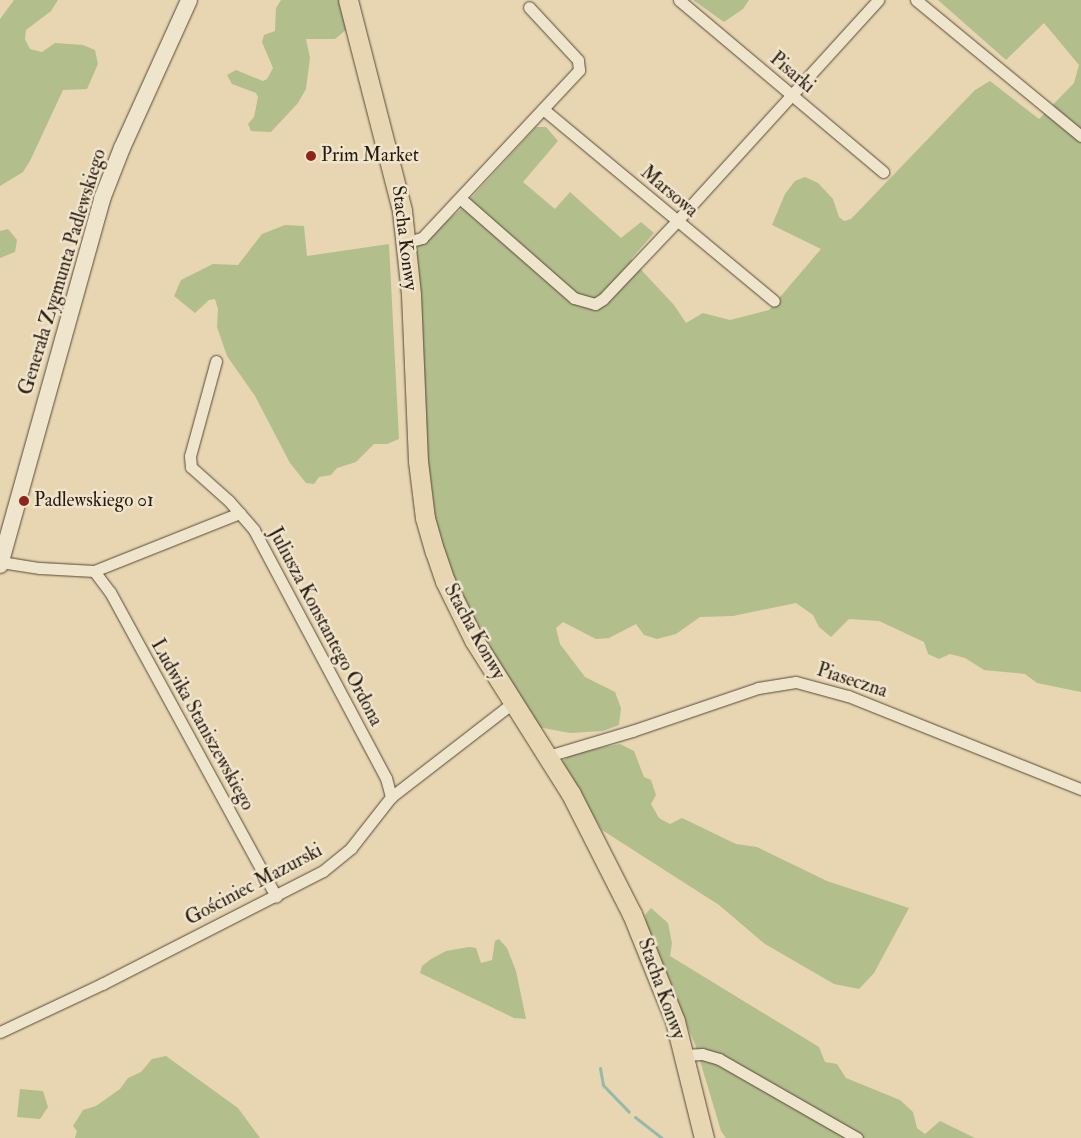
<!DOCTYPE html>
<html>
<head>
<meta charset="utf-8">
<style>
  body { margin:0 }
  #map { position:relative; width:1081px; height:1138px; overflow:hidden; background:#e7d6b1; font-family:"IM FELL Double Pica",serif }
  div>[style] { position:absolute }
  .green>* { inset:0; background:#b3be8d }
  .stream>* { height:3px; margin:-1.5px; padding:0 1.5px; transform-origin:1.5px; border-radius:1.5px; background:#97b9aa }
  .roads { filter:drop-shadow(0 0 1px #584838) drop-shadow(0 0 1px #584838) }
  .street>* { height:11px; margin:-5.5px; padding:0 5.5px; transform-origin:5.5px; border-radius:5.5px; background:#efe4cc }
  .secondary>* { height:16px; margin:-8px; padding:0 8px; transform-origin:8px; border-radius:8px; background:#efe4cc }
  .primary>* { height:19px; margin:-9.5px; padding:0 9.5px; transform-origin:9.5px; border-radius:9.5px; background:#e7d6b1 }
  .dots>* { width:14px; height:14px; translate:-50% -50%; box-sizing:border-box; border:2px solid #efe4cc; border-radius:50% }
  span { translate:-50% -50%; white-space:nowrap; text-align:center; line-height:1.15; -webkit-text-stroke:5px #efe4cc; paint-order:stroke }
  .street-label { font-size:19px; color:#28190f }
  .poi-label { font-size:19px; color:#28190f }
  .left { translate:0 -50%; text-align:left }
</style>
</head>
<body>
<div id="map">
  <div class="green">
    <i style="clip-path:polygon(14px 0,58px 0,51px 11px,26px 30px,25px 39px,30px 49px,42px 52px,55px 43px,83px 45px,95px 50px,98px 64px,87px 89px,63px 90px,30px 161px,23px 172px,0 186px,0 19px)"></i>
    <i style="clip-path:polygon(281px 0,339px 0,347px 29px,335px 39px,306px 39px,310px 58px,306px 89px,298px 103px,271px 132px,251px 131px,248px 124px,254px 117px,258px 97px,256px 93px,232px 84px,227px 75px,236px 70px,263px 81px,267px 79px,273px 68px,262px 42px,264px 35px,275px 31px,276px 8px)"></i>
    <i style="clip-path:polygon(693px 0,749px 0,743px 9px,724px 22px)"></i>
    <i style="clip-path:polygon(938px 0,1081px 0,1081px 692px,1037px 683px,1025px 674px,984px 670px,965px 658px,950px 654px,939px 659px,928px 654px,924px 642px,879px 621px,849px 619px,831px 637px,819px 627px,813px 615px,796px 603px,733px 616px,700px 617px,676px 634px,657px 639px,644px 635px,636px 624px,609px 638px,596px 639px,563px 622px,556px 628px,560px 644px,585px 677px,615px 692px,621px 708px,619px 725px,603px 731px,570px 733px,538px 727px,464px 613px,441px 556px,427px 490px,416px 247px,460px 210px,536px 127px,546px 127px,558px 141px,523px 182px,555px 209px,570px 192px,621px 238px,641px 222px,654px 233px,631px 259px,674px 305px,686px 323px,703px 313px,730px 320px,769px 310px,821px 249px,772px 225px,785px 194px,795px 181px,805px 177px,818px 183px,833px 199px,839px 217px,844px 221px,851px 219px,975px 90px,990px 81px,1039px 119px,1074px 83px,1079px 65px,1044px 23px,1006px 60px)"></i>
    <i style="clip-path:polygon(285px 225px,304px 226px,307px 256px,389px 244px,399px 439px,387px 444px,374px 444px,356px 462px,337px 468px,331px 475px,319px 477px,314px 484px,306px 483px,290px 463px,255px 396px,227px 356px,217px 327px,218px 309px,215px 299px,209px 300px,195px 313px,174px 296px,181px 280px,213px 264px,238px 265px,262px 234px)"></i>
    <i style="clip-path:polygon(8px 229px,17px 240px,15px 252px,0 258px,0 231px)"></i>
    <i style="clip-path:polygon(620px 744px,634px 751px,644px 777px,651px 780px,656px 795px,651px 804px,659px 818px,670px 824px,682px 818px,736px 844px,757px 847px,827px 881px,909px 908px,874px 973px,859px 989px,834px 984px,765px 944px,719px 905px,602px 830px,561px 763px,571px 753px)"></i>
    <i style="clip-path:polygon(651px 908px,668px 923px,672px 943px,670px 956px,819px 1047px,825px 1062px,837px 1064px,846px 1078px,900px 1100px,913px 1112px,917px 1128px,925px 1134px,940px 1121px,975px 1138px,726px 1138px,721px 1131px,695px 1044px,647px 932px,645px 915px)"></i>
    <i style="clip-path:polygon(499px 939px,507px 948px,516px 971px,526px 1019px,514px 1018px,420px 973px,422px 966px,431px 959px,446px 951px,469px 947px,476px 948px,481px 963px,492px 960px,495px 941px)"></i>
    <i style="clip-path:polygon(166px 1056px,238px 1108px,260px 1138px,75px 1138px,77px 1131px,73px 1126px,83px 1110px,96px 1106px,120px 1089px,128px 1078px,141px 1072px,152px 1059px)"></i>
    <i style="clip-path:polygon(20px 1089px,43px 1091px,48px 1107px,40px 1119px,17px 1117px)"></i>
  </div>
  <div class="stream">
    <i style="left:600px;top:1068px;width:17px;rotate:80deg"></i>
    <i style="left:603px;top:1085px;width:37px;rotate:46deg"></i>
    <i style="left:635px;top:1117px;width:34px;rotate:38deg"></i>
  </div>
  <div class="roads">
    <div class="street">
      <i style="left:679px;top:0;width:267px;rotate:40.1deg"></i>
      <i style="left:916px;top:0;width:214px;rotate:39.5deg"></i>
      <i style="left:543px;top:109px;width:300px;rotate:39.7deg"></i>
      <i style="left:461px;top:199px;width:150px;rotate:41.2deg"></i>
      <i style="left:574px;top:298px;width:22px;rotate:16deg"></i>
      <i style="left:595px;top:304px;width:9px;rotate:-32deg"></i>
      <i style="left:603px;top:299px;width:108px;rotate:-46.5deg"></i>
      <i style="left:677px;top:221px;width:299px;rotate:-47.7deg"></i>
      <i style="left:407px;top:242px;width:16px;rotate:-15deg"></i>
      <i style="left:422px;top:238px;width:230px;rotate:-46.9deg"></i>
      <i style="left:579px;top:70px;width:10px;rotate:-96deg"></i>
      <i style="left:578px;top:60px;width:72px;rotate:-132.8deg"></i>
      <i style="left:216px;top:361px;width:98px;rotate:105.3deg"></i>
      <i style="left:190px;top:456px;width:11px;rotate:85deg"></i>
      <i style="left:191px;top:467px;width:51px;rotate:41.8deg"></i>
      <i style="left:229px;top:501px;width:38px;rotate:49deg"></i>
      <i style="left:254px;top:530px;width:281px;rotate:62deg"></i>
      <i style="left:386px;top:778px;width:20px;rotate:75deg"></i>
      <i style="left:1px;top:562px;width:39px;rotate:9deg"></i>
      <i style="left:40px;top:568px;width:54px;rotate:3.2deg"></i>
      <i style="left:94px;top:571px;width:157px;rotate:-21.7deg"></i>
      <i style="left:94px;top:571px;width:26px;rotate:53deg"></i>
      <i style="left:110px;top:592px;width:347px;rotate:61.4deg"></i>
      <i style="left:548px;top:756px;width:88px;rotate:-16.6deg"></i>
      <i style="left:632px;top:731px;width:133px;rotate:-18.8deg"></i>
      <i style="left:758px;top:688px;width:38px;rotate:-9deg"></i>
      <i style="left:796px;top:682px;width:54px;rotate:15.1deg"></i>
      <i style="left:848px;top:696px;width:251px;rotate:21.8deg"></i>
      <i style="left:0;top:1032px;width:113px;rotate:-25.2deg"></i>
      <i style="left:102px;top:984px;width:248px;rotate:-27.1deg"></i>
      <i style="left:323px;top:871px;width:36px;rotate:-39deg"></i>
      <i style="left:351px;top:848px;width:65px;rotate:-51.9deg"></i>
      <i style="left:391px;top:797px;width:155px;rotate:-37.7deg"></i>
      <i style="left:684px;top:1055px;width:18px;rotate:-3deg"></i>
      <i style="left:702px;top:1054px;width:18px;rotate:16deg"></i>
      <i style="left:719px;top:1059px;width:159px;rotate:29.8deg"></i>
    </div>
    <div class="secondary">
      <i style="left:0;top:565px;width:380px;rotate:-74.4deg"></i>
      <i style="left:102px;top:199px;width:55px;rotate:-68.6deg"></i>
      <i style="left:122px;top:148px;width:162px;rotate:-65.6deg"></i>
    </div>
    <div class="primary">
      <i style="left:348px;top:0;width:218px;rotate:75.6deg"></i>
      <i style="left:402px;top:211px;width:83px;rotate:83.8deg"></i>
      <i style="left:411px;top:294px;width:167px;rotate:87.6deg"></i>
      <i style="left:418px;top:461px;width:57px;rotate:83deg"></i>
      <i style="left:425px;top:518px;width:35px;rotate:74deg"></i>
      <i style="left:435px;top:552px;width:31px;rotate:71deg"></i>
      <i style="left:445px;top:581px;width:66px;rotate:63.8deg"></i>
      <i style="left:474px;top:640px;width:182px;rotate:57.8deg"></i>
      <i style="left:571px;top:794px;width:135px;rotate:63.1deg"></i>
      <i style="left:632px;top:914px;width:115px;rotate:68.1deg"></i>
      <i style="left:675px;top:1021px;width:121px;rotate:76.1deg"></i>
    </div>
  </div>
  <div class="dots">
    <i style="left:311px;top:156px;background:#8f2418"></i>
    <i style="left:24px;top:501px;background:#8f2418"></i>
  </div>
  <div class="street-label">
    <span style="left:792px;top:73px;rotate:40deg">Pisarki</span>
    <span style="left:669px;top:192px;rotate:40deg">Marsowa</span>
    <span style="left:404px;top:238px;rotate:83deg">Stacha Konwy</span>
    <span style="left:63px;top:272px;rotate:-73deg">Generała Zygmunta Padlewskiego</span>
    <span style="left:325px;top:627px;rotate:62deg">Juliusza Konstantego Ordona</span>
    <span style="left:474px;top:632px;rotate:61deg">Stacha Konwy</span>
    <span style="left:852px;top:681px;rotate:18deg">Piaseczna</span>
    <span style="left:202px;top:725px;rotate:61deg">Ludwika Staniszewskiego</span>
    <span style="left:254px;top:885px;rotate:-28deg">Gościniec Mazurski</span>
    <span style="left:661px;top:989px;rotate:70deg">Stacha Konwy</span>
  </div>
  <div class="poi-label">
    <span class="left" style="left:321px;top:156px">Prim Market</span>
    <span class="left" style="left:34px;top:501px">Padlewskiego 01</span>
  </div>
</div>
</body>
</html>
